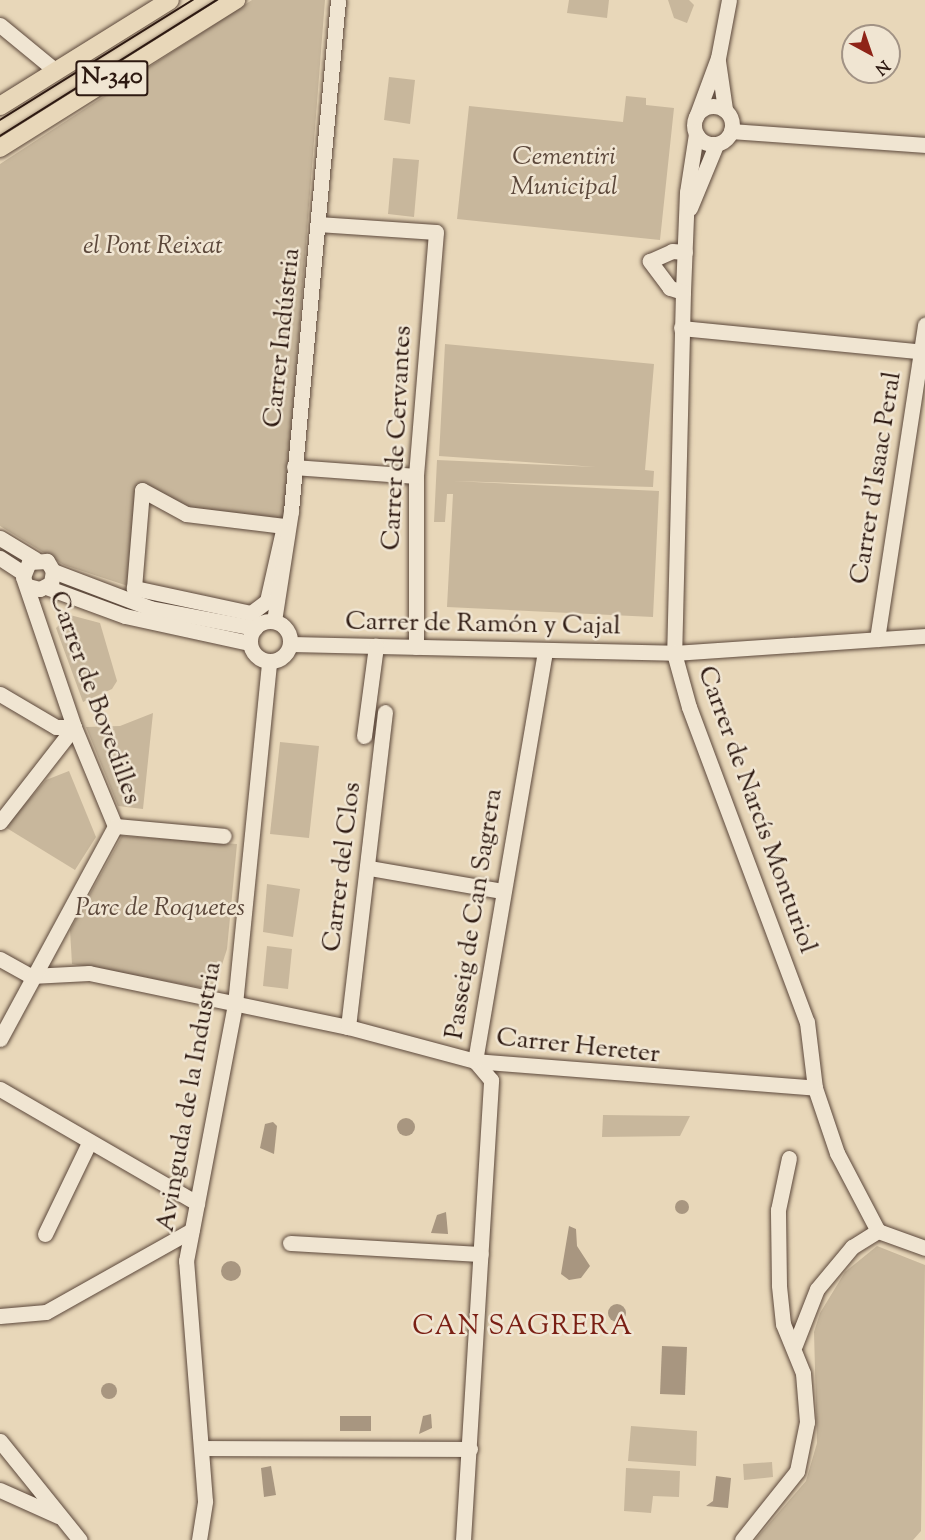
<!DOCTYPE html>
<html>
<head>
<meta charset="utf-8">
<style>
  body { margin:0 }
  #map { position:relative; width:925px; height:1540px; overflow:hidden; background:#e8d7b9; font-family:"Sorts Mill Goudy",serif }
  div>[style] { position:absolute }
  .green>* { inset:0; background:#c8b79c }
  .water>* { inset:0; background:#a89680 }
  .round { border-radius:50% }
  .roads { filter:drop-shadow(0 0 2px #5c483b) drop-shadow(0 0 2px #5c483b) }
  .minor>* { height:15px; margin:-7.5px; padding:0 7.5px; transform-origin:7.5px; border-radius:7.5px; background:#f0e5d2 }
  .minor>.ring { margin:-7.5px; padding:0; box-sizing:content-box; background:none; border:15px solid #f0e5d2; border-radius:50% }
  .major>* { height:18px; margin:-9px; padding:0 9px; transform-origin:9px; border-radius:9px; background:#e8d7b9 }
  .tram>* { height:1.5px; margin:-0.75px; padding:0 0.75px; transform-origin:0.75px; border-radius:0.75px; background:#2d1911 }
  span { translate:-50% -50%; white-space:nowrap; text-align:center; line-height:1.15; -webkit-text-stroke:5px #f0e5d2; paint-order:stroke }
  .shield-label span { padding:2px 4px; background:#f0e5d2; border:2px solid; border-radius:4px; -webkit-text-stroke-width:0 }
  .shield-label { font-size:24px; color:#2d1911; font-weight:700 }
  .park-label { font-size:26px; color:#5c483b; font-style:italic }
  .street-label { font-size:26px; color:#2d1911 }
  .neighbourhood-label { font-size:27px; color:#7a1f14; letter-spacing:1.5px }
  .north { position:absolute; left:841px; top:24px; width:60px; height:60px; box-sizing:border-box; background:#f0e5d2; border:2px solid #a29385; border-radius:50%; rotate:140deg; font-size:16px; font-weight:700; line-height:24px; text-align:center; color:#2d1911 }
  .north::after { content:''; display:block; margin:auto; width:21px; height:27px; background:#8f2418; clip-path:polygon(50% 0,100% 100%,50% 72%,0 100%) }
</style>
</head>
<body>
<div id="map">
  <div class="green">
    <i style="clip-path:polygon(252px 0,325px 0,284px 526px,186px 514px,142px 490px,134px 588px,64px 565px,0 526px,0 164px)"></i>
    <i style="clip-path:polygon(569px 0,609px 0,607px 18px,567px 13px)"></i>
    <i style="clip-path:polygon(689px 0,694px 5px,687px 23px,674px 18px,668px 0)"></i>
    <i style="clip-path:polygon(389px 77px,415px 80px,410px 124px,384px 120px)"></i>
    <i style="clip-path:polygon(626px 96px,646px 98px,646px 105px,674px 108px,660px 240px,457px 219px,469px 106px,623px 122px)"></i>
    <i style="clip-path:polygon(393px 158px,419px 160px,414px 217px,388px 214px)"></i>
    <i style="clip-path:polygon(445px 344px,654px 364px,645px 470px,654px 471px,653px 487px,453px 481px,659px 491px,653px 617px,447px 607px,453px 494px,447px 494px,445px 522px,434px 522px,437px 460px,596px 467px,439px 456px)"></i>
    <i style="clip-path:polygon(70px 615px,100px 623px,117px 681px,112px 689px,83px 702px,56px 628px)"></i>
    <i style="clip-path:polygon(153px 713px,143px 809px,118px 806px,86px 727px,120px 726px)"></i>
    <i style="clip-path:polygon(280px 742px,319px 746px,309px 838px,270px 834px)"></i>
    <i style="clip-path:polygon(69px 771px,96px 837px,75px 870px,5px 827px,46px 780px)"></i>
    <i style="clip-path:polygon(122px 836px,237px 844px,227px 949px,214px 990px,72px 964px,70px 930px)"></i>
    <i style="clip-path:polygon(267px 884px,300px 889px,293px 937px,263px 932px)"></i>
    <i style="clip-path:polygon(267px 946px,292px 949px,288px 989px,263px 986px)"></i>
    <i style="clip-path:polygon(603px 1115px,690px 1116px,680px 1136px,602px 1137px)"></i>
    <i style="clip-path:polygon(877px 1246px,925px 1265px,921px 1531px,913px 1540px,755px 1540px,806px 1481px,817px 1443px,814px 1332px,820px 1313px,845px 1272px)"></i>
    <i style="clip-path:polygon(631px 1426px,697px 1431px,696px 1466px,628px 1461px)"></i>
    <i style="clip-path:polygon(772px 1462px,773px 1477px,744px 1480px,743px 1464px)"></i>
    <i style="clip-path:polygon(626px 1468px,680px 1471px,679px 1497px,653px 1496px,651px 1513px,624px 1511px)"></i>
  </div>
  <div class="water">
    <i class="round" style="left:397px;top:1118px;width:18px;height:18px"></i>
    <i style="clip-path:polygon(273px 1122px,277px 1126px,274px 1154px,260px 1148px,265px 1124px)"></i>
    <i class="round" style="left:675px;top:1200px;width:14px;height:14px"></i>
    <i style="clip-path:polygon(446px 1212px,448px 1234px,431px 1233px,437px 1215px)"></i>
    <i style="clip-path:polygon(569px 1226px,576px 1229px,577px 1246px,590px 1266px,581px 1278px,569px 1280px,561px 1274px)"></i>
    <i class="round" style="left:221px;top:1261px;width:20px;height:20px"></i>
    <i class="round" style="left:608px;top:1304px;width:18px;height:18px"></i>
    <i style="clip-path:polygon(662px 1346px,687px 1347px,685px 1395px,660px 1394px)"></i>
    <i class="round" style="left:101px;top:1383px;width:16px;height:16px"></i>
    <i style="clip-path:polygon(431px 1414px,432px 1428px,419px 1434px,423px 1416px)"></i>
    <i style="clip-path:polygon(340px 1416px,371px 1416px,371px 1431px,340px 1431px)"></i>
    <i style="clip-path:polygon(271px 1466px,276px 1495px,264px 1497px,261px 1468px)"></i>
    <i style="clip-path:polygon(716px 1476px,731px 1478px,728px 1508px,706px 1506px,713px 1501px)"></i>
  </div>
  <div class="roads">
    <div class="minor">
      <i style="left:0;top:25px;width:72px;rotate:39.4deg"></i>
      <i style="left:718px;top:61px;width:49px;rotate:81.7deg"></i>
      <i class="ring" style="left:694px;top:106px;width:23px;height:23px"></i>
      <i style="left:696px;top:117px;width:63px;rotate:-69.6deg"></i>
      <i style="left:718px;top:58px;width:59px;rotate:-79.3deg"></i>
      <i style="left:731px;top:131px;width:195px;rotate:4.1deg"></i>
      <i style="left:696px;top:134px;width:59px;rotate:98.8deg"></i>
      <i style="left:687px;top:192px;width:100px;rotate:92.3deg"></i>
      <i style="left:683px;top:292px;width:361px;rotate:91.4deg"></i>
      <i style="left:674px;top:653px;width:56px;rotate:74.5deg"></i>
      <i style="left:689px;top:707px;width:336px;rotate:69.5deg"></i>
      <i style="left:807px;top:1022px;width:66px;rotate:83.1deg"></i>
      <i style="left:815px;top:1088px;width:69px;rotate:71.3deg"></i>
      <i style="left:837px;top:1153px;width:88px;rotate:62.3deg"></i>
      <i style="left:690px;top:208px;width:68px;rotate:-67.6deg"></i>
      <i style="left:318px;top:224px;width:118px;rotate:3.9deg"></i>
      <i style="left:436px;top:232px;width:245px;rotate:94.7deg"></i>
      <i style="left:416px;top:476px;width:171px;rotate:90deg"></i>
      <i style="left:683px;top:292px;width:14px;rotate:-163deg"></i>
      <i style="left:670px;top:288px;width:34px;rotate:-127deg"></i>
      <i style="left:650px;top:261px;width:24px;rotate:-24deg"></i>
      <i style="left:672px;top:251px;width:13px;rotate:4deg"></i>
      <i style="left:681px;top:328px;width:245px;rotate:5.6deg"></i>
      <i style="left:294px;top:467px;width:122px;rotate:4.2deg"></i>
      <i style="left:142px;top:490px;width:50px;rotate:28.6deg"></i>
      <i style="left:186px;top:514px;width:99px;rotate:7deg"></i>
      <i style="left:284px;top:526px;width:77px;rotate:102.8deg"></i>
      <i style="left:267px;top:601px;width:20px;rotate:143deg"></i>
      <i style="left:251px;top:613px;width:120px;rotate:-167.9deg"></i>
      <i style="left:134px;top:588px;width:98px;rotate:-85.3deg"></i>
      <i style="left:0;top:538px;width:41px;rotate:31deg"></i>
      <i style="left:0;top:558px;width:27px;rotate:33deg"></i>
      <i style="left:53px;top:571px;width:104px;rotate:20.9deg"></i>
      <i style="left:150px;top:608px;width:107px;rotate:10.8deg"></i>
      <i style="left:28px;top:586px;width:12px;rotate:14deg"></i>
      <i style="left:40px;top:589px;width:13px;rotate:-29deg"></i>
      <i style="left:51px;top:583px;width:12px;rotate:-81deg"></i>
      <i style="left:53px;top:571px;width:12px;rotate:-121deg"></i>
      <i style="left:47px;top:561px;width:18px;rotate:177deg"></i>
      <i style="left:29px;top:562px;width:16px;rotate:112deg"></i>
      <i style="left:23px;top:577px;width:158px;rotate:71.2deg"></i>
      <i style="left:74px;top:727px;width:107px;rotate:67.5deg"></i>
      <i style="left:46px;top:587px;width:84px;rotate:20.2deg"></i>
      <i style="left:125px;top:616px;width:128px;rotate:12.2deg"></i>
      <i class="ring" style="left:250px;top:621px;width:25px;height:25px"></i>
      <i style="left:274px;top:621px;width:111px;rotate:-81.2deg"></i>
      <i style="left:291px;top:511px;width:513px;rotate:-84.74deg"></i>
      <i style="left:877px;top:639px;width:318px;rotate:-81.3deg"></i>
      <i style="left:291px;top:644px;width:383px;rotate:1.3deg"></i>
      <i style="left:674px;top:653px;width:252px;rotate:-3.9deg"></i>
      <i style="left:0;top:694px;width:65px;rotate:30.5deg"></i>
      <i style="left:56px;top:727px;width:18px"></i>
      <i style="left:364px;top:736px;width:91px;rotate:-82.4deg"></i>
      <i style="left:0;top:822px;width:120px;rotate:-52.1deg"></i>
      <i style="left:115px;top:826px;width:109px;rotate:5.2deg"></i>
      <i style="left:369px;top:868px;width:135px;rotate:9.8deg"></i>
      <i style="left:0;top:959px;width:35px;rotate:29deg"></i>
      <i style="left:31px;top:976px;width:58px;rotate:-3deg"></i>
      <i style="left:89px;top:973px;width:265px;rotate:11.8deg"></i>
      <i style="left:348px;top:1027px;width:131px;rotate:15deg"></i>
      <i style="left:475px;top:1061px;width:341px;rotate:4.5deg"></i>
      <i style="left:348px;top:1027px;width:317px;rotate:-83.3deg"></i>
      <i style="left:0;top:1039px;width:242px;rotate:-61.6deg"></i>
      <i style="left:0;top:1089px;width:228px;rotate:30.1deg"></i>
      <i style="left:878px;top:1231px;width:50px;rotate:19.9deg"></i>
      <i style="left:45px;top:1234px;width:101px;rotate:-64.2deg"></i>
      <i style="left:290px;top:1243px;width:191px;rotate:3.3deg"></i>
      <i style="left:0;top:1316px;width:46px;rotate:-5deg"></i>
      <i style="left:46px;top:1312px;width:167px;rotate:-29.3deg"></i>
      <i style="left:795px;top:1345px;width:60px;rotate:-68.6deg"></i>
      <i style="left:817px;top:1289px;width:55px;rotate:-50.2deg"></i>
      <i style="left:852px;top:1247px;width:31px;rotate:-32deg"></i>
      <i style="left:0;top:1441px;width:127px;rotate:51.1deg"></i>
      <i style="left:201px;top:1448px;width:269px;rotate:0.2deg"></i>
      <i style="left:0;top:1490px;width:64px;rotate:24.1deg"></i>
      <i style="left:199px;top:1540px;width:39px;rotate:-81deg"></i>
      <i style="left:205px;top:1501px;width:241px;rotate:-94.5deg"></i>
      <i style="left:186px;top:1261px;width:262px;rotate:-79.2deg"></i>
      <i style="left:235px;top:1004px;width:344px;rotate:-84.3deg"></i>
      <i style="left:463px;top:1540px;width:461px;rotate:-86.5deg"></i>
      <i style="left:491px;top:1080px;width:25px;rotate:-130deg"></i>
      <i style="left:475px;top:1061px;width:415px;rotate:-80.3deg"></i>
      <i style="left:742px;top:1540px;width:88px;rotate:-51.4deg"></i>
      <i style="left:797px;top:1471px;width:50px;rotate:-78.5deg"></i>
      <i style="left:807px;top:1422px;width:49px;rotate:-94.7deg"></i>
      <i style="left:803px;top:1373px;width:53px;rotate:-112.2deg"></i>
      <i style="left:783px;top:1324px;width:39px;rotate:-96deg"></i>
      <i style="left:779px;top:1285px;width:75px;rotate:-90.8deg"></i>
      <i style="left:778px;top:1210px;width:53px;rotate:-78.1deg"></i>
    </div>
    <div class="major">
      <i style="left:0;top:106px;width:200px;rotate:-31.9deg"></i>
      <i style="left:0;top:148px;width:279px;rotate:-32.1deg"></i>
    </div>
  </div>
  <div class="tram">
    <i style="left:0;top:120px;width:227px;rotate:-31.9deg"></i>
    <i style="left:0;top:136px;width:256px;rotate:-32.1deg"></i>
  </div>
  <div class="shield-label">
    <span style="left:112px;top:78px">N-340</span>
  </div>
  <div class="park-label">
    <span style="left:564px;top:173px">Cementiri<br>Municipal</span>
    <span style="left:153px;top:247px">el Pont Reixat</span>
    <span style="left:160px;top:909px">Parc de Roquetes</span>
  </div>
  <div class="street-label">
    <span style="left:283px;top:338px;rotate:-84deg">Carrer Indústria</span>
    <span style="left:398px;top:438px;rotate:-87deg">Carrer de Cervantes</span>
    <span style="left:877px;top:478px;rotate:-81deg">Carrer d'Isaac Peral</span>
    <span style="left:483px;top:625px;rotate:1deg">Carrer de Ramón y Cajal</span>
    <span style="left:94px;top:698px;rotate:70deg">Carrer de Bovedilles</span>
    <span style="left:756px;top:810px;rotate:70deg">Carrer de Narcís Monturiol</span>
    <span style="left:343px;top:867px;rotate:-83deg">Carrer del Clos</span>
    <span style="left:475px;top:914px;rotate:-81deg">Passeig de Can Sagrera</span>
    <span style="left:578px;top:1047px;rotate:6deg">Carrer Hereter</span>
    <span style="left:190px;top:1097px;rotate:-80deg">Avinguda de la Industria</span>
  </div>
  <div class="neighbourhood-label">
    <span style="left:523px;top:1328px">CAN SAGRERA</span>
  </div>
  <div class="north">N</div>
</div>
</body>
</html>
